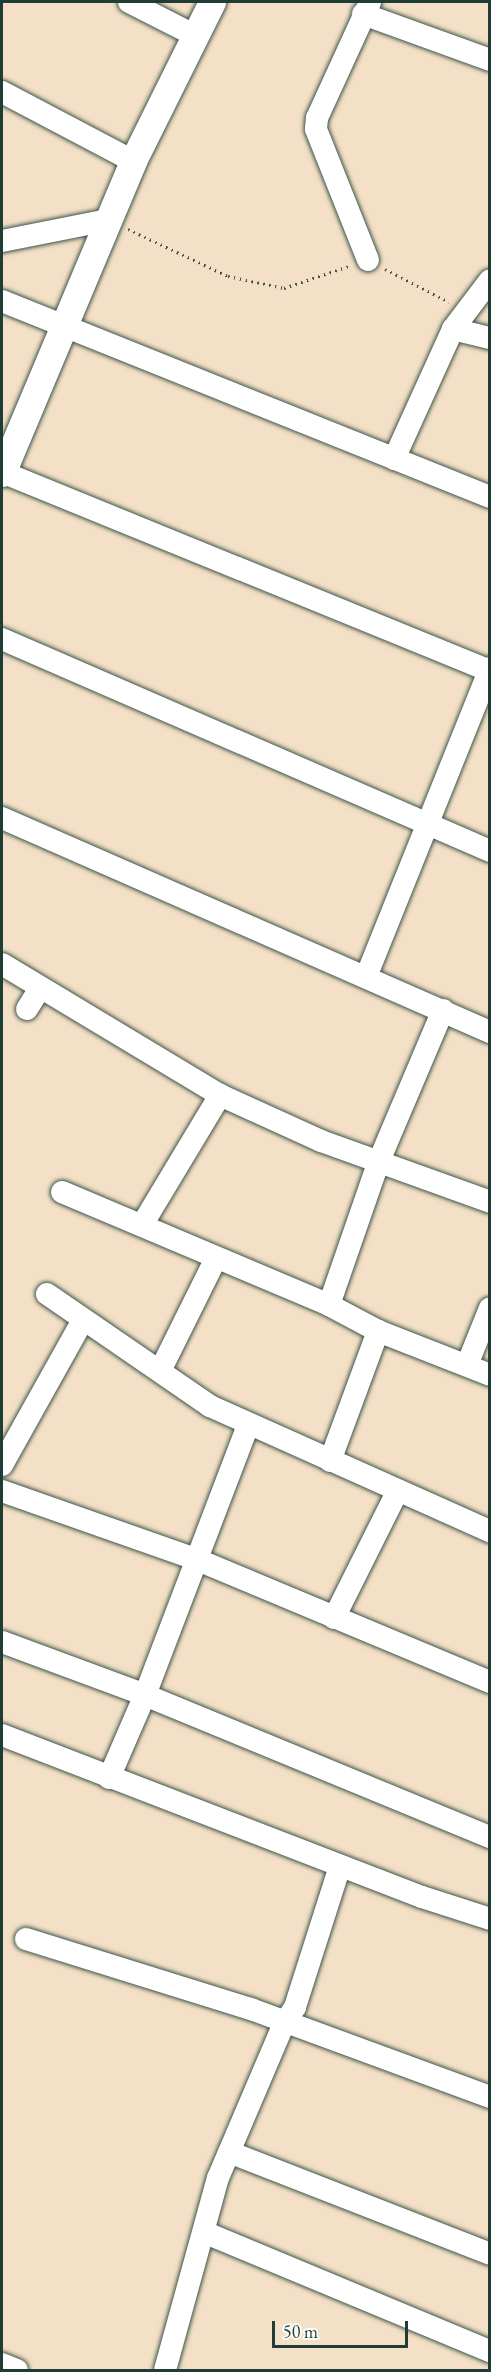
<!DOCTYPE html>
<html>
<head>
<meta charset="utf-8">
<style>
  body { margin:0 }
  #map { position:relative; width:491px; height:2372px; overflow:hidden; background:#f4e0c6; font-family:"EB Garamond",serif }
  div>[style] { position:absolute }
  .path>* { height:3px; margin-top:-1.5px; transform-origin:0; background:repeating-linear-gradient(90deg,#3f554a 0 1.5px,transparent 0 6px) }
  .roads { filter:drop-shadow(0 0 2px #3f554a) drop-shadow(0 0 2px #3f554a) }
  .minor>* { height:22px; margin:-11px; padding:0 11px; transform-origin:11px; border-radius:11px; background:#fff }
  .tertiary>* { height:27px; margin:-13.5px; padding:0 13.5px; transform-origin:13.5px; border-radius:13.5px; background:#fff }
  span { translate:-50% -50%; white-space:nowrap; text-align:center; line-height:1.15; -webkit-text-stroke:5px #fdfcf7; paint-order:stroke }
  .frame { position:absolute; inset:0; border:3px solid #1f3d34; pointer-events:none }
  .scale { position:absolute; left:272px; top:2321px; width:136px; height:27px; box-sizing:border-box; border:3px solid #1f3d34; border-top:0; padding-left:8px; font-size:18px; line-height:21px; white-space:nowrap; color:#1f3d34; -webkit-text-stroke:4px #fdfcf7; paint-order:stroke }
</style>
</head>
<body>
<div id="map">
  <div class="path">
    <i style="left:128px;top:229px;width:110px;rotate:25.2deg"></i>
    <i style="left:228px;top:276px;width:57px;rotate:12.1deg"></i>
    <i style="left:284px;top:288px;width:69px;rotate:-18.7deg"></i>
    <i style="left:385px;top:269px;width:72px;rotate:27.3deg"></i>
  </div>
  <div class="roads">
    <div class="minor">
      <i style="left:129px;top:2px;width:73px;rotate:26.9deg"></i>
      <i style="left:363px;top:14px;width:135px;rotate:19.9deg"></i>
      <i style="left:2px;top:92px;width:148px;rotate:27.8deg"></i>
      <i style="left:2px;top:241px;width:108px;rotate:-11.2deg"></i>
      <i style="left:368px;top:260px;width:141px;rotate:-111.7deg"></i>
      <i style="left:316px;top:129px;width:11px;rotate:-85deg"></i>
      <i style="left:317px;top:118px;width:128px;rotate:-65.4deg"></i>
      <i style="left:2px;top:301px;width:526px;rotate:21.88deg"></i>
      <i style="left:453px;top:329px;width:38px;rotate:14deg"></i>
      <i style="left:394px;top:459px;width:143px;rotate:-65.6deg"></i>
      <i style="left:453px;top:329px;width:61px;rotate:-52.9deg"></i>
      <i style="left:2px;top:472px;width:527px;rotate:22.18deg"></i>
      <i style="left:2px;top:639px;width:532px;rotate:23.48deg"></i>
      <i style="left:2px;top:818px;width:533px;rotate:23.68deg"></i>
      <i style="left:2px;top:964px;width:254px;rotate:31deg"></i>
      <i style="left:220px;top:1095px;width:111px;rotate:24.5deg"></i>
      <i style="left:321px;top:1141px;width:180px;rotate:19.8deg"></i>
      <i style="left:366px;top:977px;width:333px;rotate:-68.1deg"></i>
      <i style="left:27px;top:1009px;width:25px;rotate:-58deg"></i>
      <i style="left:62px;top:1192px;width:290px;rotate:22.9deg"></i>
      <i style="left:329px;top:1305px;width:55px;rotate:28deg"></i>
      <i style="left:378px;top:1331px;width:120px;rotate:21.4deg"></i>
      <i style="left:142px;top:1225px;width:152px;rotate:-59deg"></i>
      <i style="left:47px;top:1294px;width:198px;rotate:34.5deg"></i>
      <i style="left:210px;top:1406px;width:307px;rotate:24.1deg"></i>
      <i style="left:329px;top:1305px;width:152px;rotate:-70.9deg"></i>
      <i style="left:379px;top:1161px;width:164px;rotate:-67deg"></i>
      <i style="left:467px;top:1365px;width:61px;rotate:-68deg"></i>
      <i style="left:160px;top:1371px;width:126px;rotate:-63.6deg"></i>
      <i style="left:330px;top:1461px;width:139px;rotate:-69.7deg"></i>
      <i style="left:2px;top:1465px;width:164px;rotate:-60.8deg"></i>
      <i style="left:2px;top:1491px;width:208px;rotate:19.4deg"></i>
      <i style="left:198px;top:1560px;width:316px;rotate:22.7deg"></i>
      <i style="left:334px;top:1618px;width:141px;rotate:-63.4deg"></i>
      <i style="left:2px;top:1642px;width:153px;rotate:20.3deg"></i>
      <i style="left:145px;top:1695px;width:373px;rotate:22.4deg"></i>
      <i style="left:2px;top:1735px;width:450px;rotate:21.1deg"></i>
      <i style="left:422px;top:1897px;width:71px;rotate:17.9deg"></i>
      <i style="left:109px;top:1778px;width:90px;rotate:-66.6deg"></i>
      <i style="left:145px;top:1695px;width:289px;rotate:-69.1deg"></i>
      <i style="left:26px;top:1939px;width:236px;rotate:17.3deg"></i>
      <i style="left:251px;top:2009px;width:255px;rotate:20.2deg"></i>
      <i style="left:229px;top:2152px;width:280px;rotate:21.3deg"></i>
      <i style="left:206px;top:2233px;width:308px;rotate:22.6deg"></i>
      <i style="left:2px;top:2364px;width:16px;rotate:22deg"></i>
      <i style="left:165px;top:2370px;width:199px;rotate:-74.6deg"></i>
      <i style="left:218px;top:2178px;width:168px;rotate:-66.9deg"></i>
      <i style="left:284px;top:2023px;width:19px;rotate:-55deg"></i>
      <i style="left:295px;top:2007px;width:148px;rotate:-72.3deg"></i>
    </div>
    <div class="tertiary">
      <i style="left:2px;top:473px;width:338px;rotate:-67.2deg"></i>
      <i style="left:133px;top:161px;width:178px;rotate:-63.6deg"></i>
    </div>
  </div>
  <div class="frame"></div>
  <div class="scale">50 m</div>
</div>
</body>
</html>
